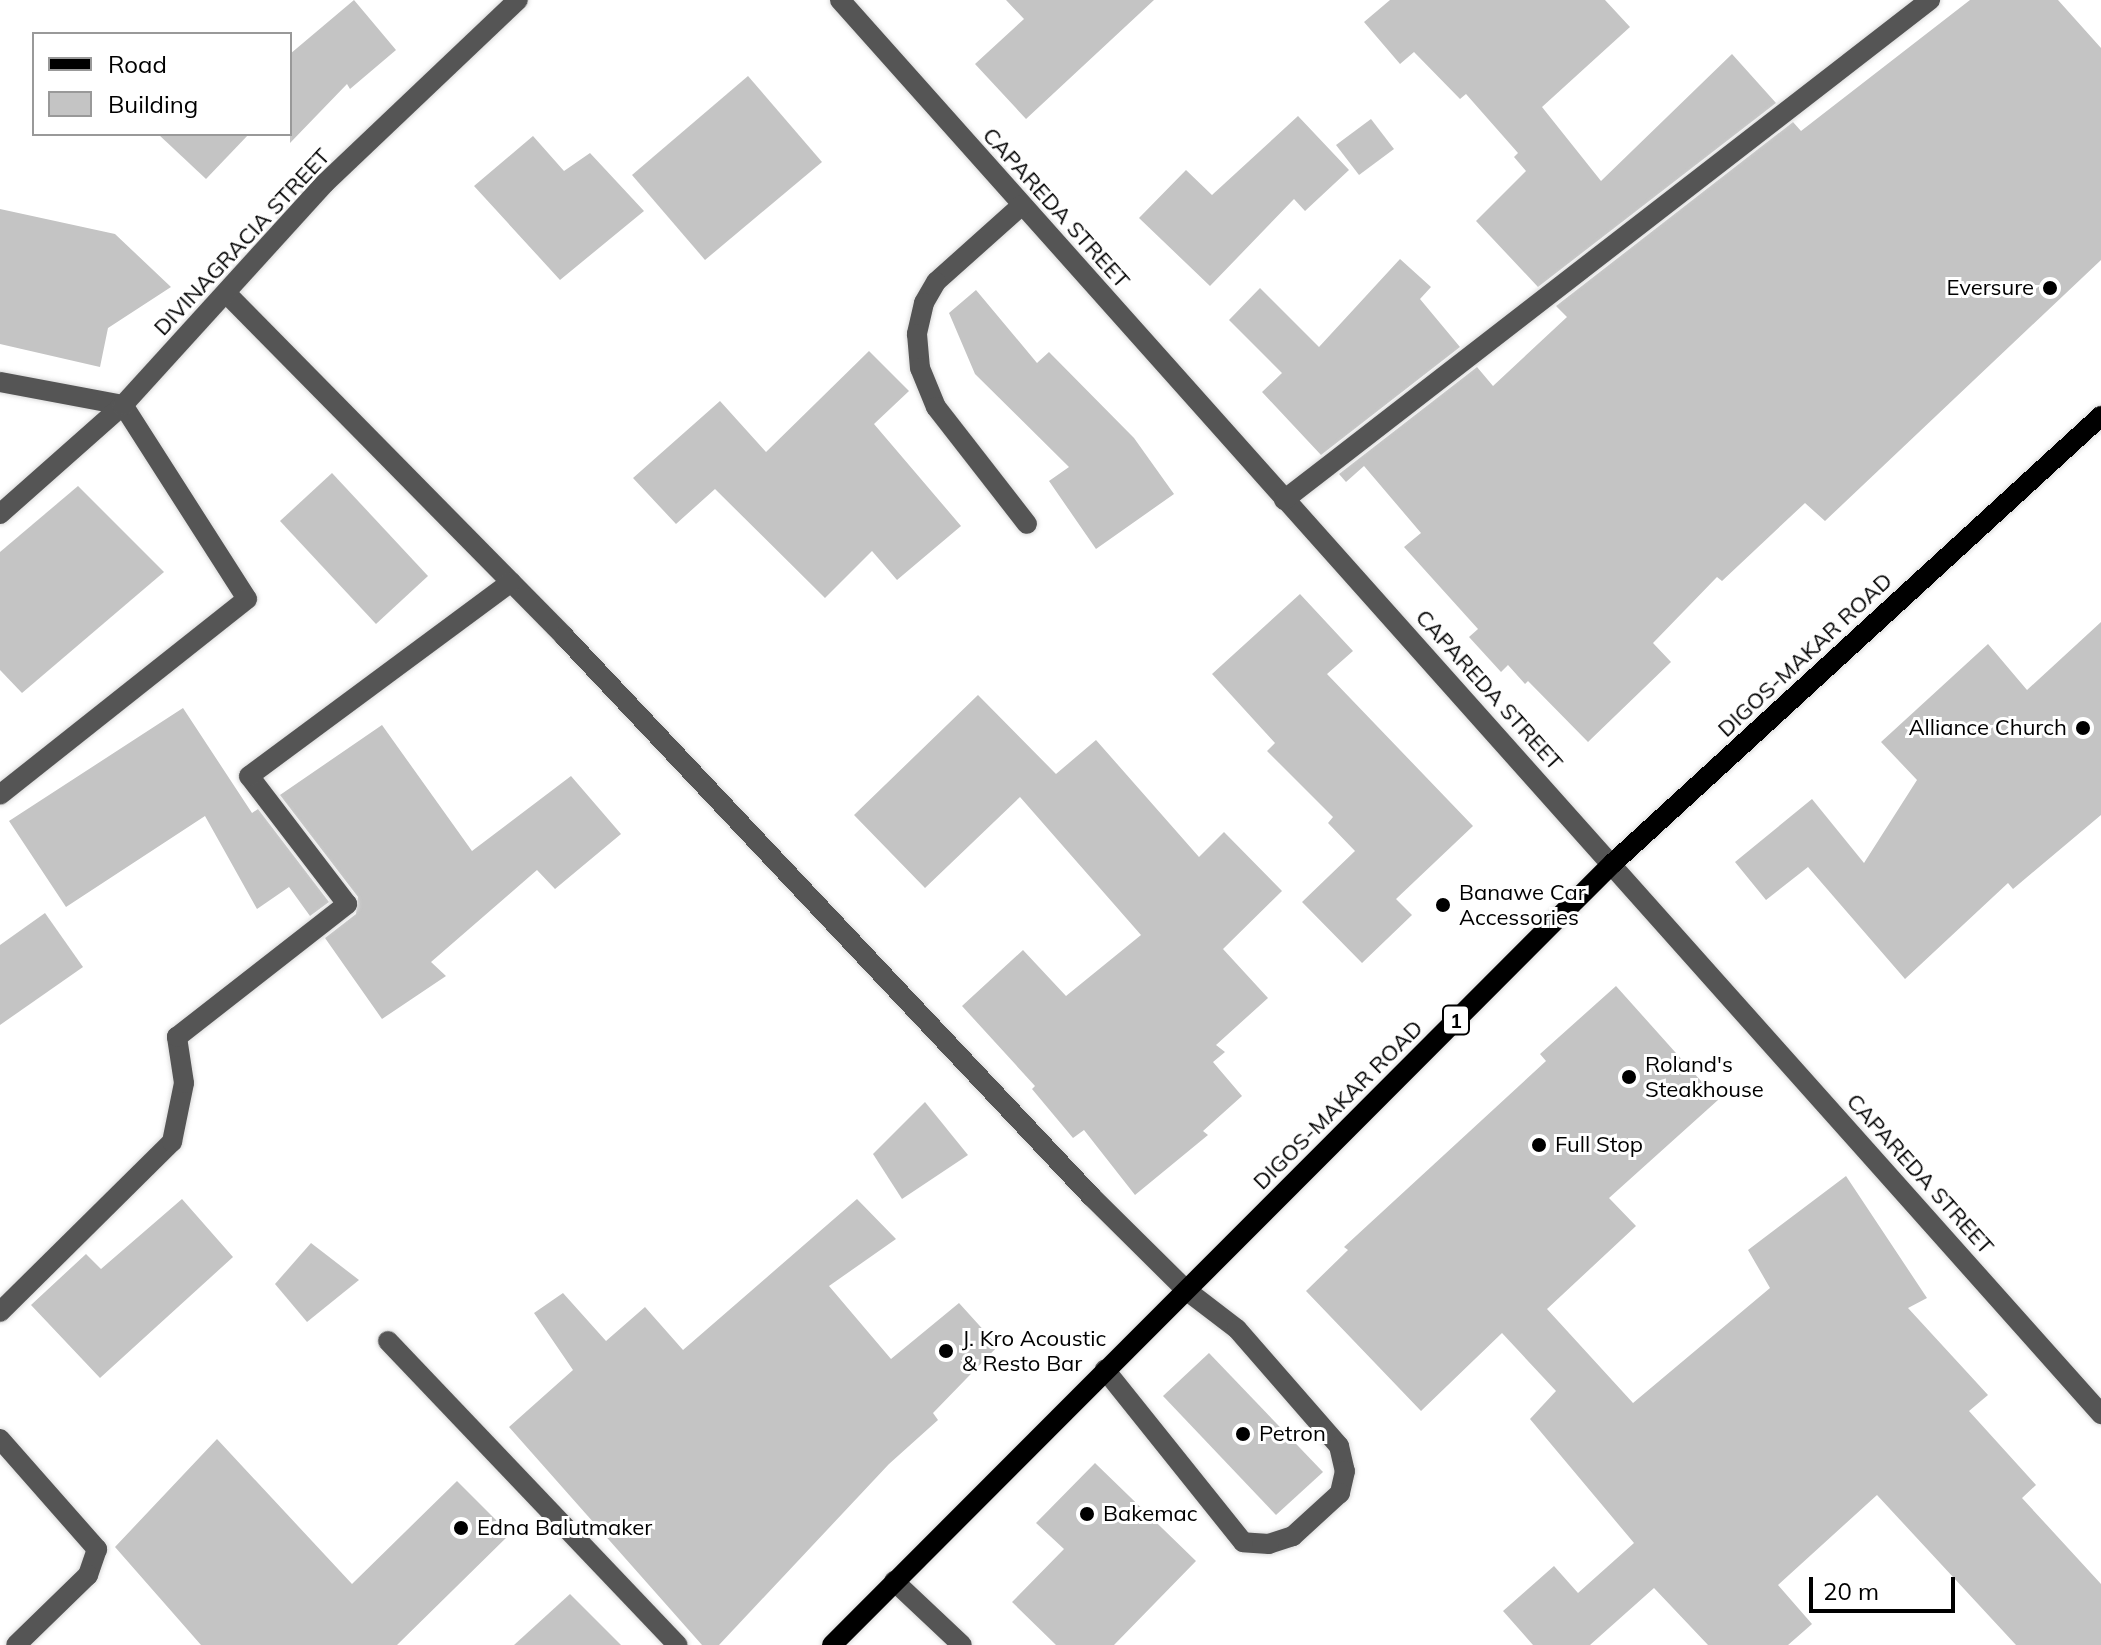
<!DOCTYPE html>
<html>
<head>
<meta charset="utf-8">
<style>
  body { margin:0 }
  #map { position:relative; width:2101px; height:1645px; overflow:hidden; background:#fff; font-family:Mulish,sans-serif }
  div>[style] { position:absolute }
  .building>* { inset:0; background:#c4c4c4 }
  .roads { filter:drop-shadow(0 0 2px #dbdbdb) drop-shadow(0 0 2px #dbdbdb) }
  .minor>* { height:20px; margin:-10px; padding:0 10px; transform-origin:10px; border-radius:10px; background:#555 }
  .major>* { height:20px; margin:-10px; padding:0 10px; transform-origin:10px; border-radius:10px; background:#000 }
  .dots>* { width:22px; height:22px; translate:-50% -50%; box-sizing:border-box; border:4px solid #fff; border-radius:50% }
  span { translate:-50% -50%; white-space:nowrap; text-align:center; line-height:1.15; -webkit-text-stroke:6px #fff; paint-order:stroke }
  .shield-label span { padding:2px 6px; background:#fff; border:2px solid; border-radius:6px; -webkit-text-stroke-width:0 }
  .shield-label { font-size:20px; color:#000; font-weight:700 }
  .street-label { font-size:22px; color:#000 }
  .poi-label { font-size:22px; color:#000 }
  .right { translate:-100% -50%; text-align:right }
  .left { translate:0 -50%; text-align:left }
  .legend { position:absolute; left:32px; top:32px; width:260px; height:104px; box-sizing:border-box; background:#fff; border:2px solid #999; margin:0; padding:10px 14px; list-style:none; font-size:24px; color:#000 }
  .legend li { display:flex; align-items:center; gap:16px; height:40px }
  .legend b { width:40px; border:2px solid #999 }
  .scale { position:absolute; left:1809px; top:1577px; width:146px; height:36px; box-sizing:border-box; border:4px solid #000; border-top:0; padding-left:10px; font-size:24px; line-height:28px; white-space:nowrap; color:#000; -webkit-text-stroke:6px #fff; paint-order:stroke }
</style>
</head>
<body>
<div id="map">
  <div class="building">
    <i style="clip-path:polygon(354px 0,396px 50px,350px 89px,347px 84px,290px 143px,290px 54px)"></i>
    <i style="clip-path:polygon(1006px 0,1154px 0,1026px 119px,975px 64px,1024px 19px)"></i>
    <i style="clip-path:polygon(1390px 0,1605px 0,1630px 27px,1542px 107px,1601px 181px,1732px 54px,1776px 103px,1538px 287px,1476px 221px,1526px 171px,1514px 157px,1518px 153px,1466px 94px,1460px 99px,1414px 52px,1400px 64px,1364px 22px)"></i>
    <i style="clip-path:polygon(1970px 0,2058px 0,2101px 48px,2101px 260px,1825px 521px,1805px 503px,1722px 581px,1717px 577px,1653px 643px,1671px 662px,1588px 742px,1528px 681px,1525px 684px,1508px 665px,1501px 672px,1469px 637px,1478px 629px,1404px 547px,1421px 533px,1364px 466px,1346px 482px,1339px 474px,1477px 367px,1493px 386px,1567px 317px,1556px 306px,1793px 122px,1801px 131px)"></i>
    <i style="clip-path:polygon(748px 76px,822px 162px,705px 260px,632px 175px)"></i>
    <i style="clip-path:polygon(1298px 116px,1349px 170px,1305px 211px,1294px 199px,1210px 286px,1139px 218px,1186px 170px,1212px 195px)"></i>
    <i style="clip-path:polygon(1371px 119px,1394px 149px,1359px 175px,1336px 145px)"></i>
    <i style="clip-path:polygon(158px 134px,249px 134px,206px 179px)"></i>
    <i style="clip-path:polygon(533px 136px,564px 171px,590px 153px,644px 211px,560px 280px,474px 186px)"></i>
    <i style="clip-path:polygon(0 209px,115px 234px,171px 287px,108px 328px,100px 367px,0 344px)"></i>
    <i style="clip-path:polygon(1400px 259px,1431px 287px,1420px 299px,1460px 347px,1321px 455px,1262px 392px,1282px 373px,1229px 320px,1260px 288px,1319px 347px)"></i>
    <i style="clip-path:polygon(976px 290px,1037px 363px,1049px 352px,1134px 438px,1174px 494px,1096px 549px,1049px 481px,1069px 467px,975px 374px,949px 313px)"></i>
    <i style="clip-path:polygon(869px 351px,909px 391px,874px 424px,961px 526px,897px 580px,872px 551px,825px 598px,715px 489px,676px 524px,633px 478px,720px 401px,766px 452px)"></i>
    <i style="clip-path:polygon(332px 473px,428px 576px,376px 624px,280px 521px)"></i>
    <i style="clip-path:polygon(78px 486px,164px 572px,22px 693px,0 670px,0 552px)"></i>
    <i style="clip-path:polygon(1300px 594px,1353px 651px,1327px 674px,1473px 826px,1396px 899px,1412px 915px,1362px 963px,1302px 902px,1355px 851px,1328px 823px,1333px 817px,1267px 751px,1275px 743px,1212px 674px)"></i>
    <i style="clip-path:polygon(2101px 622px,2101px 815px,2013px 889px,2008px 883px,1905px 979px,1808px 867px,1766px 900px,1735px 862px,1812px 799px,1864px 863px,1917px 780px,1881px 742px,1988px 644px,2027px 690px)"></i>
    <i style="clip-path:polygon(978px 695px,1056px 774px,1096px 740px,1199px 857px,1224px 832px,1282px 891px,1223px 949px,1268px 998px,1216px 1045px,1225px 1052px,1213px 1062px,1242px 1096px,1203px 1131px,1208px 1135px,1135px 1195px,1084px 1130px,1073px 1138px,1032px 1089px,1035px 1086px,962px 1006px,1023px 950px,1066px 996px,1141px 935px,1020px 797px,925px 888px,854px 815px)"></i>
    <i style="clip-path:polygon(183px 708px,252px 813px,258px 809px,329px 902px,310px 916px,289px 887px,257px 909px,205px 816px,66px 907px,9px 821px)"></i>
    <i style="clip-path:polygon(382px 725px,472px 851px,571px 776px,621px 834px,555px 889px,537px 870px,431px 962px,446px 976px,382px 1019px,325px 938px,356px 914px,358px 897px,280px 795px)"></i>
    <i style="clip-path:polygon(45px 913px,83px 967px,0 1025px,0 945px)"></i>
    <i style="clip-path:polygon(1616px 986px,1718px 1100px,1609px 1198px,1636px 1226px,1547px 1309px,1633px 1403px,1770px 1288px,1748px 1250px,1846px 1176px,1927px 1298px,1908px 1308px,1988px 1395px,1969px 1411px,2036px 1485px,2022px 1498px,2101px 1584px,2101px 1645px,2016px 1645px,1877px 1495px,1778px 1585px,1812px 1624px,1788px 1645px,1708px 1645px,1654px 1588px,1590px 1645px,1533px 1645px,1503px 1611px,1554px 1566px,1578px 1593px,1634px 1543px,1530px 1419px,1556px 1391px,1502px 1333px,1421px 1411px,1306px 1291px,1348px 1250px,1344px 1247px,1546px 1061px,1540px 1054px)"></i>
    <i style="clip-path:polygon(925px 1102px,968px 1155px,902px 1199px,873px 1154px)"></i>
    <i style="clip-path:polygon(182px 1199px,233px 1257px,100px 1378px,31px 1305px,86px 1254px,101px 1269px)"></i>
    <i style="clip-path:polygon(857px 1199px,896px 1239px,829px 1286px,891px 1359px,959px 1303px,998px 1346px,933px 1413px,938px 1420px,889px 1464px,719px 1645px,702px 1645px,509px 1427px,573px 1370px,534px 1313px,563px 1293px,606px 1341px,645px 1307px,683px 1350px)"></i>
    <i style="clip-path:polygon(311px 1243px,359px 1280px,307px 1322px,275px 1284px)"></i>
    <i style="clip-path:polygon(1209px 1353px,1323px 1472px,1276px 1515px,1163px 1396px)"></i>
    <i style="clip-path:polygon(217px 1439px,352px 1584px,457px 1481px,510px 1534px,397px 1645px,201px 1645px,115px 1547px)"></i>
    <i style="clip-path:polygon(1095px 1463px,1196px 1561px,1114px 1645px,1056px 1645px,1012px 1602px,1064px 1549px,1036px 1523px)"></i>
    <i style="clip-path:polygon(570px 1594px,621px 1645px,514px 1645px)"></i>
  </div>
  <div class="roads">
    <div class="minor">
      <i style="left:840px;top:0;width:1895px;rotate:48.27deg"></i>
      <i style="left:1022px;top:205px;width:115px;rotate:138.2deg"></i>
      <i style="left:936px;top:282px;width:24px;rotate:120deg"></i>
      <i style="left:924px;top:303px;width:32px;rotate:103deg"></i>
      <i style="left:917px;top:334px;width:34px;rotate:85deg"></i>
      <i style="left:920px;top:368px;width:42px;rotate:67.7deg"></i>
      <i style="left:936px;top:407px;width:148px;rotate:52.1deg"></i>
      <i style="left:228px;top:295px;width:479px;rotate:45.4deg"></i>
      <i style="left:564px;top:636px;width:770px;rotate:46.74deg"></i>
      <i style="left:1092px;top:1197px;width:132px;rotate:44.7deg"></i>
      <i style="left:1186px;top:1290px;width:64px;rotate:37.4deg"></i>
      <i style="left:1237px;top:1329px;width:155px;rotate:48.9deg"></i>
      <i style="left:1339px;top:1446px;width:26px;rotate:77deg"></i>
      <i style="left:1345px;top:1471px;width:23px;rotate:103deg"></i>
      <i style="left:1340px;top:1493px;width:64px;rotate:137.5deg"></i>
      <i style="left:1293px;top:1536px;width:25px;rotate:162deg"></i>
      <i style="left:1269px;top:1544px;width:26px;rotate:-176deg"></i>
      <i style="left:1243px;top:1542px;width:221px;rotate:-128.7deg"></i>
      <i style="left:0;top:382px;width:125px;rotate:10.6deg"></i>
      <i style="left:123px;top:405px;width:230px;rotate:57.4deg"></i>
      <i style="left:247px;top:599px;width:315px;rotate:141.6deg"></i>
      <i style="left:1284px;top:500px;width:817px;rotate:-37.74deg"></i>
      <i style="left:0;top:514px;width:164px;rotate:-41.5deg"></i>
      <i style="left:123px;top:405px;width:300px;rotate:-47.7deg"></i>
      <i style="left:325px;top:183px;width:266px;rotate:-43.5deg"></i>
      <i style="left:0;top:1312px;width:242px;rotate:-44.7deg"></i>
      <i style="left:172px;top:1142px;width:60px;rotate:-78.5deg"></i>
      <i style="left:184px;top:1083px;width:47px;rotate:-98.7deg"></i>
      <i style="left:177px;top:1037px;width:216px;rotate:-38deg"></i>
      <i style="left:347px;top:904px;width:161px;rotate:-127.4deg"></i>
      <i style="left:249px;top:776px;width:326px;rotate:-36.5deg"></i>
      <i style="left:388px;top:1341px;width:420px;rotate:46.4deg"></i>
      <i style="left:0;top:1439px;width:147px;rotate:48.6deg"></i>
      <i style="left:97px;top:1549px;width:28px;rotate:109deg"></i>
      <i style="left:88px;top:1575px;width:100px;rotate:135.8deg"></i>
      <i style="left:894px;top:1581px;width:93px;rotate:43.3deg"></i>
    </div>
    <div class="major">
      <i style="left:832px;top:1645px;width:1105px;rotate:-45.04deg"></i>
      <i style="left:1613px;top:863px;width:662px;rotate:-42.49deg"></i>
    </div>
  </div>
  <div class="dots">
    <i style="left:2050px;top:288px;background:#000"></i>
    <i style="left:2083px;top:728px;background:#000"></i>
    <i style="left:1443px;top:905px;background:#000"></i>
    <i style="left:1629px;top:1077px;background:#000"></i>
    <i style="left:1539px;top:1145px;background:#000"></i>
    <i style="left:946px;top:1351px;background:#000"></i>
    <i style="left:1243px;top:1434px;background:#000"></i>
    <i style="left:1087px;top:1514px;background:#000"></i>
    <i style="left:461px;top:1528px;background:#000"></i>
  </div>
  <div class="shield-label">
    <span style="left:1456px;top:1020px">1</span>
  </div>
  <div class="street-label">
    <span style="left:1056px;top:208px;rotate:48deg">CAPAREDA STREET</span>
    <span style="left:242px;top:242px;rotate:-47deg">DIVINAGRACIA STREET</span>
    <span style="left:1805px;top:655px;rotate:-43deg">DIGOS-MAKAR ROAD</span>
    <span style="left:1489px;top:690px;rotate:48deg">CAPAREDA STREET</span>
    <span style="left:1338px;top:1105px;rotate:-45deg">DIGOS-MAKAR ROAD</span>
    <span style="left:1920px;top:1174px;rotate:48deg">CAPAREDA STREET</span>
  </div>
  <div class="poi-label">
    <span class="right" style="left:2034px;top:288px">Eversure</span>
    <span class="right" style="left:2067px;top:728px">Alliance Church</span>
    <span class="left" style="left:1459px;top:905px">Banawe Car<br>Accessories</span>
    <span class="left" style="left:1645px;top:1077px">Roland's<br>Steakhouse</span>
    <span class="left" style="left:1555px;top:1145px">Full Stop</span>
    <span class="left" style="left:962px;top:1351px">J. Kro Acoustic<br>&amp; Resto Bar</span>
    <span class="left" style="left:1259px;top:1434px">Petron</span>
    <span class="left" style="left:1103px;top:1514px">Bakemac</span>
    <span class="left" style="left:477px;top:1528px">Edna Balutmaker</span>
  </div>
  <ul class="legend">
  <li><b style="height:10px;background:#000"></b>Road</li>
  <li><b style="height:22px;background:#c4c4c4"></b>Building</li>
  </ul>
  <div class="scale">20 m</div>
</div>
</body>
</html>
